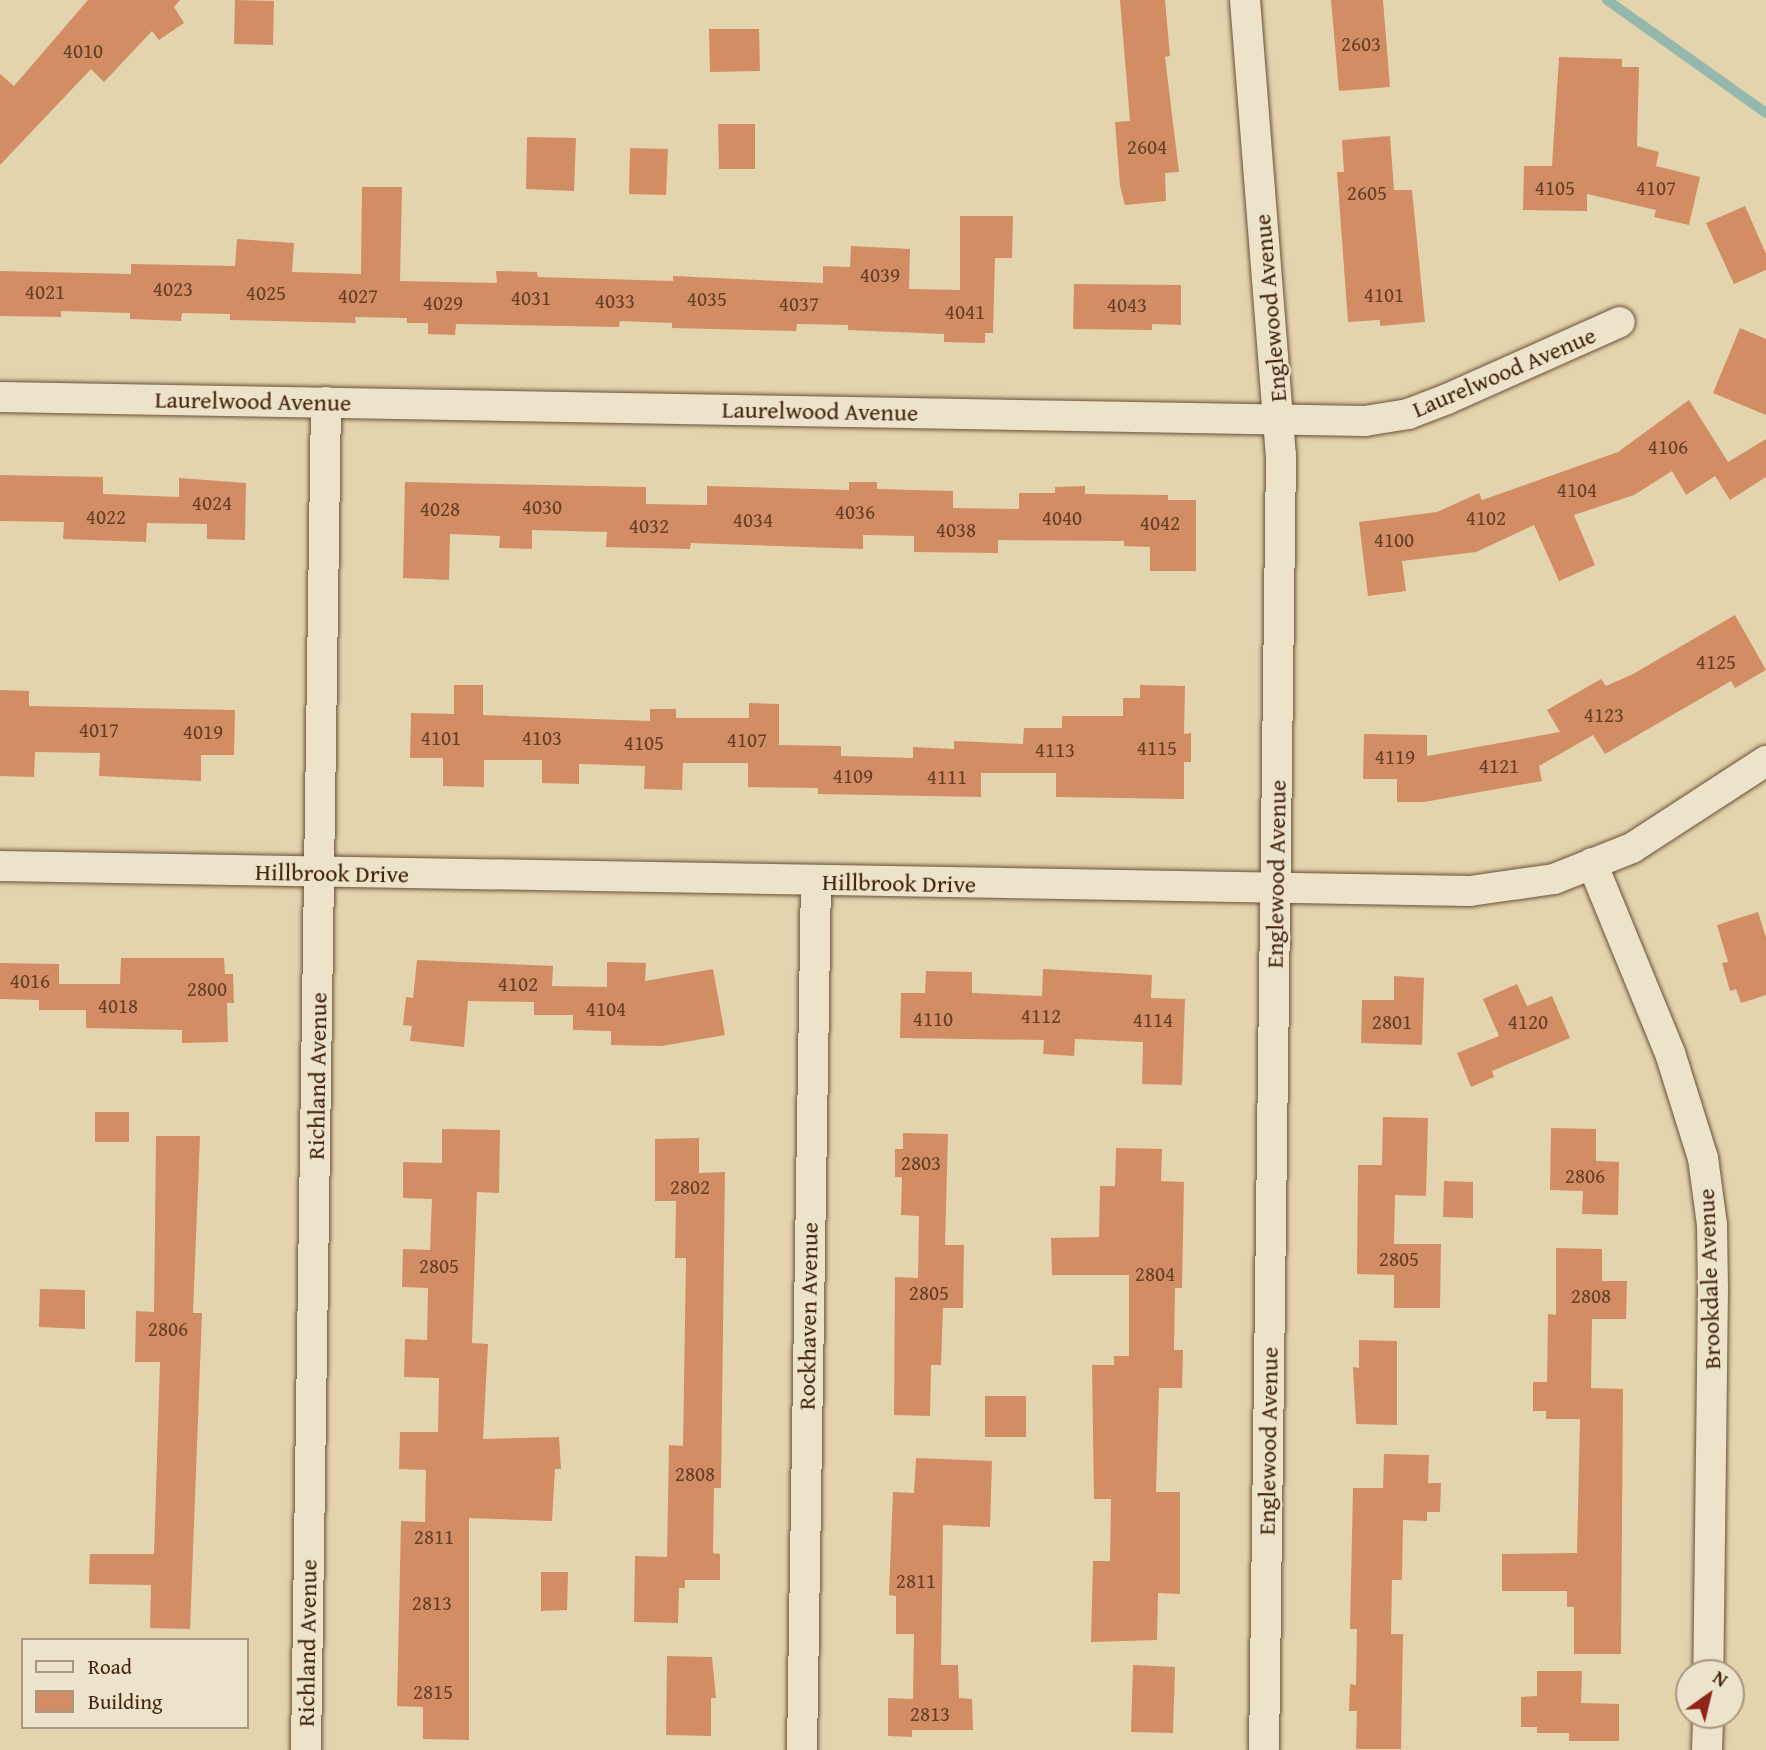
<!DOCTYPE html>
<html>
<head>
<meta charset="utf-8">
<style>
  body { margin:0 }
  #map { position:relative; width:1766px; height:1750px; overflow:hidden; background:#e4d4ae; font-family:"Gentium Book Plus",serif }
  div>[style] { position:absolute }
  .stream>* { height:10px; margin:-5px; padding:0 5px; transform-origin:5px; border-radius:5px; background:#95b8ad }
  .building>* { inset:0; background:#d28d64 }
  .roads { filter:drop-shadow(0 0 2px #6b5137) drop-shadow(0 0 2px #6b5137) }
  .minor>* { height:30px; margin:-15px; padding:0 15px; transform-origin:15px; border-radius:15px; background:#ede3ca }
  span { translate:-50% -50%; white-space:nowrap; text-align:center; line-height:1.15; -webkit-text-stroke:5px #ede3ca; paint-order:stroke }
  .number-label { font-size:21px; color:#673f24 }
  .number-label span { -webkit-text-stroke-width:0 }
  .street-label { font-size:24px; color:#43250f }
  .legend { position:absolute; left:21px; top:1638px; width:228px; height:91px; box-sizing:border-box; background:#ede3ca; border:2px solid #a9977f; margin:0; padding:9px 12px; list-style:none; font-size:21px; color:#43250f }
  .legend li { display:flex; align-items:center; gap:14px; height:35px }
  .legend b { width:35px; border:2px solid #a9977f }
  .north { position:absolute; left:1675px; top:1659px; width:70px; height:70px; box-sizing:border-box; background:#ede3ca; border:2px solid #a9977f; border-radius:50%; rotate:34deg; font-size:19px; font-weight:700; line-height:28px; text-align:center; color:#43250f }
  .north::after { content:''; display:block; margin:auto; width:24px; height:32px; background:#8f2418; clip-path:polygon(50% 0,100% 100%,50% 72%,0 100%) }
</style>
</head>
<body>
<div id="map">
  <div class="stream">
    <i style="left:1607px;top:0;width:195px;rotate:35.4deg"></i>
  </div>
  <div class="building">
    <i style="clip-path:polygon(88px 0,180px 0,174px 7px,184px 23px,159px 40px,152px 31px,104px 82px,91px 69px,0 165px,0 74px,14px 86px)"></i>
    <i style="clip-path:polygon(235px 0,274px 1px,273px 45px,234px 44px)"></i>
    <i style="clip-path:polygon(1120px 0,1165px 0,1170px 56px,1165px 57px,1179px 172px,1165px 173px,1166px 201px,1125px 205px,1120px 186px,1115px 122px,1130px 121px)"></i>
    <i style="clip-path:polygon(1331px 0,1383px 0,1390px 87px,1339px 91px)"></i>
    <i style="clip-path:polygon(709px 29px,759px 29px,760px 71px,710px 72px)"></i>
    <i style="clip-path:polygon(1559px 57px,1622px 59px,1622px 67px,1639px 67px,1637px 146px,1659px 152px,1656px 166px,1700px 177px,1689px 225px,1654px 217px,1656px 210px,1587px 194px,1587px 211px,1523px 210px,1524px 166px,1552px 166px)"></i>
    <i style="clip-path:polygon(718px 124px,755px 124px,755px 169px,719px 169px)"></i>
    <i style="clip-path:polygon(1390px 136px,1394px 190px,1412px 190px,1425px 322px,1380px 326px,1380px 320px,1348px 322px,1337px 172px,1344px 172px,1342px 140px)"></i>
    <i style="clip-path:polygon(527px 137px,576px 138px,574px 191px,526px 189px)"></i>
    <i style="clip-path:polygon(630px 148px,668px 149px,666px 195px,629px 194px)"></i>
    <i style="clip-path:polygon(362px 187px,402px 187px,400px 281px,497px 283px,496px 271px,537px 272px,538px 277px,673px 281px,673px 276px,823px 283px,823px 266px,850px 267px,851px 246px,910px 249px,909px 289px,960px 290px,960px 216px,1013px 216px,1012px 258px,995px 258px,993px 333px,985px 333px,985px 343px,944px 342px,944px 334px,848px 330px,848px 325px,797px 324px,796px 331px,672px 328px,672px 323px,620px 321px,619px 327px,456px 324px,455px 335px,428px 334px,428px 323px,407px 323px,407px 318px,355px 317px,356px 323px,230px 320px,230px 314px,182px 313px,181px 321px,130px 319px,130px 313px,61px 311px,61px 317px,0 316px,0 271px,131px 274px,131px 264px,235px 266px,237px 239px,294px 243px,292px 272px,361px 274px)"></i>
    <i style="clip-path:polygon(1745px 206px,1766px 254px,1766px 270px,1734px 284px,1706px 223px)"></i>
    <i style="clip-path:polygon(1074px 284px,1181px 285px,1181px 325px,1152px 324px,1152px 330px,1073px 329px)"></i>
    <i style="clip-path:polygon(1740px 328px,1766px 339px,1766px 415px,1713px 393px)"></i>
    <i style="clip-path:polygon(1689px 400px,1728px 462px,1766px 439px,1766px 477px,1730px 500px,1715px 476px,1686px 495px,1672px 471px,1634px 495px,1574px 515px,1595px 565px,1559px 581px,1534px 525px,1476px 552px,1402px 561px,1406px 591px,1368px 596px,1359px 522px,1437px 512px,1479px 493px,1482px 500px,1618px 452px)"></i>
    <i style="clip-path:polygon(0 475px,103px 477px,103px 494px,179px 497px,179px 478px,246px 483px,245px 540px,207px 539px,207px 524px,147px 523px,146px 542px,63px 539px,64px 522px,0 521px)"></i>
    <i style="clip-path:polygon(405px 482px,646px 487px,646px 504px,707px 505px,707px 486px,849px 490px,849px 482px,877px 482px,877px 489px,953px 491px,953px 508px,1019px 509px,1019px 493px,1055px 493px,1055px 487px,1085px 486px,1085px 494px,1168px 495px,1168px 500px,1196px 500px,1196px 571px,1150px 571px,1150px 547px,1124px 546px,1124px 541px,998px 540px,998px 553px,914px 552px,914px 536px,863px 535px,863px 549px,691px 543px,690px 549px,606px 547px,607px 532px,532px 530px,532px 549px,499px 548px,500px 536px,450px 534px,449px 580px,403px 578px)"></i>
    <i style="clip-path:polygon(1735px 615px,1766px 670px,1735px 688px,1731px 681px,1605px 754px,1593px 735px,1539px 766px,1542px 781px,1424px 802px,1397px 802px,1397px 779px,1363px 779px,1364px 734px,1427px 735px,1427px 756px,1560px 732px,1547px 710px,1601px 679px,1606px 686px,1633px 674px)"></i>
    <i style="clip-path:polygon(454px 685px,483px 685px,483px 715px,650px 721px,650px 709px,676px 709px,676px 718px,749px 718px,749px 703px,779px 704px,779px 745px,841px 746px,841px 756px,913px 758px,913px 747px,954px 749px,954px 741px,1023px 744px,1024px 728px,1062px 728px,1062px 716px,1123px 716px,1123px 698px,1140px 698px,1140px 685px,1185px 686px,1184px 734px,1191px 733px,1191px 762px,1184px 762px,1184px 799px,1056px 797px,1056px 773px,981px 773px,981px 797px,818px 794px,818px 788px,748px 787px,748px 763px,683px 763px,682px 790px,644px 789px,645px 766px,579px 764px,579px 784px,542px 783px,542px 760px,484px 760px,484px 787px,443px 786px,443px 758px,410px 758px,411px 713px,454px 714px)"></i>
    <i style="clip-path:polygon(0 690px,29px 691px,29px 706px,235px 710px,234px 755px,201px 755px,201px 781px,99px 776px,100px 753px,35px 752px,34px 777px,0 776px)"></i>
    <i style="clip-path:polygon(1758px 912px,1766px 938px,1766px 995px,1741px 1003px,1736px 989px,1730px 991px,1722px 963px,1728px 962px,1717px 925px)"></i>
    <i style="clip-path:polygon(121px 958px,224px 958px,225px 974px,233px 974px,234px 1003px,227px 1003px,228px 1042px,182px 1043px,182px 1030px,86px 1028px,86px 1010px,39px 1010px,39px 1000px,0 999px,0 963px,59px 964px,59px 984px,120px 984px)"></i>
    <i style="clip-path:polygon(417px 960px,553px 966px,552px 986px,607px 987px,607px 962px,646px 963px,645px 981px,713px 969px,725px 1035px,662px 1046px,611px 1045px,611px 1031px,573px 1030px,573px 1015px,534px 1015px,534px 1002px,468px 1001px,464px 1047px,410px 1041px,412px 1026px,403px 1025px,406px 997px,413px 998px)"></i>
    <i style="clip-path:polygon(1043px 969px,1152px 975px,1151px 998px,1185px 999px,1182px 1085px,1142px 1084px,1143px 1042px,1075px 1039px,1074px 1056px,1043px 1054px,1044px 1040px,900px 1038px,901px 993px,925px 993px,926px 971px,972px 972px,972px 993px,1042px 996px)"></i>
    <i style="clip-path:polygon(1394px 976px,1424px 978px,1422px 1045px,1361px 1043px,1362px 1000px,1394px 1000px)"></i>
    <i style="clip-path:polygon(1517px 984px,1527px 1006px,1552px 996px,1570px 1038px,1492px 1071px,1494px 1077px,1471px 1087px,1457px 1053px,1499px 1036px,1483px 999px)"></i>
    <i style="clip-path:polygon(95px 1112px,129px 1112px,129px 1142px,95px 1142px)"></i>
    <i style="clip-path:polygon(1383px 1117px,1428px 1118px,1426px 1196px,1395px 1195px,1394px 1244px,1441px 1244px,1440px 1308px,1394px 1308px,1394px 1275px,1357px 1274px,1358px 1165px,1382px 1165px)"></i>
    <i style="clip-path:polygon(1551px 1128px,1596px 1129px,1596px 1161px,1619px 1162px,1618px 1215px,1582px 1214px,1583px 1191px,1550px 1190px)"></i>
    <i style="clip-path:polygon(442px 1129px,500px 1130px,499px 1193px,477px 1192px,472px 1343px,488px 1344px,483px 1439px,559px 1437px,561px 1469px,555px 1469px,552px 1521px,469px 1518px,469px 1740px,423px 1739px,423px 1707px,397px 1706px,401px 1521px,425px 1522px,426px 1470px,399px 1469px,400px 1432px,438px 1432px,439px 1378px,404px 1377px,405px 1339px,427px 1340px,428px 1288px,402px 1287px,403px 1249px,430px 1250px,432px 1199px,403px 1198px,403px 1162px,442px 1163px)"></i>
    <i style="clip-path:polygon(903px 1133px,948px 1134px,945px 1245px,964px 1245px,963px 1308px,943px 1308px,941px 1365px,931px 1365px,930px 1416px,894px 1415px,895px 1277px,918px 1278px,919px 1216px,901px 1215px,902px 1177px,895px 1177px,895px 1149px,903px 1149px)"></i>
    <i style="clip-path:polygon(156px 1136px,200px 1136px,193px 1313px,202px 1313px,190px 1629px,150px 1628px,151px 1585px,89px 1584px,90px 1554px,154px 1554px,160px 1362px,135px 1362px,136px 1311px,154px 1312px)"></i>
    <i style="clip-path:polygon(699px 1138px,699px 1173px,725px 1172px,721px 1488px,714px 1488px,713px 1553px,720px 1554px,720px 1580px,685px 1580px,685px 1588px,679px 1588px,678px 1623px,634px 1622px,635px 1556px,667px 1557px,669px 1445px,683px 1446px,686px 1258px,675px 1258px,676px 1201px,655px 1201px,655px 1139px)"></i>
    <i style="clip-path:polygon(1116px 1148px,1162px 1149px,1161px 1181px,1184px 1182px,1182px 1288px,1175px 1288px,1174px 1350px,1183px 1350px,1182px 1388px,1159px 1388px,1156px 1492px,1180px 1492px,1180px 1594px,1158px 1593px,1157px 1640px,1091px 1642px,1093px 1561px,1110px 1561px,1111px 1499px,1094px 1499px,1092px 1365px,1114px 1365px,1114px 1356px,1129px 1356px,1129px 1275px,1052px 1275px,1051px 1238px,1099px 1237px,1100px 1186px,1115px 1186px)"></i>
    <i style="clip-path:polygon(1444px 1181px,1473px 1182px,1473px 1218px,1443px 1217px)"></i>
    <i style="clip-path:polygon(1556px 1248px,1602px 1249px,1602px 1281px,1627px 1281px,1626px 1319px,1592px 1319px,1591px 1388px,1623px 1389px,1621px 1654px,1574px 1654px,1574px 1607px,1567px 1607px,1567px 1591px,1502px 1591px,1502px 1554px,1577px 1553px,1580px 1419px,1546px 1419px,1546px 1411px,1533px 1411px,1533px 1382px,1547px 1382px,1548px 1314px,1556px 1315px)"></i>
    <i style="clip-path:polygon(40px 1289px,85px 1290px,85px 1329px,39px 1327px)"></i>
    <i style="clip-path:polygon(1359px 1340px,1397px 1341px,1397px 1425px,1356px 1424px,1353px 1367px,1359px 1368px)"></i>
    <i style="clip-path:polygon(985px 1396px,1026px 1396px,1026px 1437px,985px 1437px)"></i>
    <i style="clip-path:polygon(1384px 1454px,1429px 1455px,1428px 1483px,1441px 1483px,1440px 1512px,1427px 1512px,1427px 1521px,1403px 1520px,1402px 1580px,1392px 1580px,1391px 1634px,1403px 1634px,1401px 1749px,1356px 1749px,1357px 1711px,1349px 1711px,1350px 1684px,1356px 1685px,1357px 1629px,1350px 1629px,1353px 1488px,1383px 1488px)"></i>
    <i style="clip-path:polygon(916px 1458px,992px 1461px,990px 1527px,943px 1525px,941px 1665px,958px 1665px,959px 1698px,972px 1699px,973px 1730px,912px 1730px,912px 1737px,888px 1736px,888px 1698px,913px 1699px,914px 1634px,896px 1634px,896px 1596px,889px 1595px,893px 1492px,914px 1493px)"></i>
    <i style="clip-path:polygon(541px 1572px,568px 1572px,567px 1610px,541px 1611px)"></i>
    <i style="clip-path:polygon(667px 1656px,712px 1657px,716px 1698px,711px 1698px,711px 1736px,666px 1735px)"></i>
    <i style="clip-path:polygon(1133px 1665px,1175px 1667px,1173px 1733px,1131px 1732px)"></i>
    <i style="clip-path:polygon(1537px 1671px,1582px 1671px,1581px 1703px,1619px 1704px,1619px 1741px,1569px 1741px,1569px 1733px,1537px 1733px,1537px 1727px,1521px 1727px,1521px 1697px,1537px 1696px)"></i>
  </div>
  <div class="roads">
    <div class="minor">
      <i style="left:1245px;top:0;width:456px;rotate:85.5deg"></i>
      <i style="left:1281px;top:455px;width:1295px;rotate:90.75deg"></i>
      <i style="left:0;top:397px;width:1365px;rotate:1.01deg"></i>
      <i style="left:1365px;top:421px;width:44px;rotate:-9.2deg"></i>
      <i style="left:1408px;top:414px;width:42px;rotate:-21deg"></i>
      <i style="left:1447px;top:399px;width:189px;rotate:-24deg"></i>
      <i style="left:1592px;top:863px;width:205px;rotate:67.7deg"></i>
      <i style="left:1670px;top:1053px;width:110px;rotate:72.6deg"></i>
      <i style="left:1703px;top:1158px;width:68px;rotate:82.3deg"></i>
      <i style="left:1712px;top:1225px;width:64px;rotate:89.1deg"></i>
      <i style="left:1713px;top:1289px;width:384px;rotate:90.7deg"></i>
      <i style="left:0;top:866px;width:1470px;rotate:0.97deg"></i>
      <i style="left:1470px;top:891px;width:85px;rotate:-8.1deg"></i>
      <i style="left:1554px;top:879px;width:84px;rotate:-21.7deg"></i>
      <i style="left:1632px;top:848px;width:160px;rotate:-33deg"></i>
      <i style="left:306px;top:1750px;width:1348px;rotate:-89.15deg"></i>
      <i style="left:802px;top:1750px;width:868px;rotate:-89.08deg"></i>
      <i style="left:1707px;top:1750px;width:35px;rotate:-88deg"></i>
    </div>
  </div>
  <div class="number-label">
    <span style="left:1361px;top:44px">2603</span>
    <span style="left:83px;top:51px">4010</span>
    <span style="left:1147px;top:147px">2604</span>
    <span style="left:1555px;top:188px">4105</span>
    <span style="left:1656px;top:188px">4107</span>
    <span style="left:1367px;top:193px">2605</span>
    <span style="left:880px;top:275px">4039</span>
    <span style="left:173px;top:289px">4023</span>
    <span style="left:45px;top:292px">4021</span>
    <span style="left:266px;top:293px">4025</span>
    <span style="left:1384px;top:295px">4101</span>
    <span style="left:358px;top:296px">4027</span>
    <span style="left:531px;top:298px">4031</span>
    <span style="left:707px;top:299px">4035</span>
    <span style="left:615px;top:301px">4033</span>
    <span style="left:443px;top:303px">4029</span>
    <span style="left:799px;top:304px">4037</span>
    <span style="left:1127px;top:305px">4043</span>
    <span style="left:965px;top:312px">4041</span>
    <span style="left:1668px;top:447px">4106</span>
    <span style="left:1577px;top:490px">4104</span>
    <span style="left:212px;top:503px">4024</span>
    <span style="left:542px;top:507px">4030</span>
    <span style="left:440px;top:509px">4028</span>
    <span style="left:855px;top:512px">4036</span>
    <span style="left:106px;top:517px">4022</span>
    <span style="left:1062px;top:518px">4040</span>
    <span style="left:1486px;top:518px">4102</span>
    <span style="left:753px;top:520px">4034</span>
    <span style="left:1160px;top:523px">4042</span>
    <span style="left:649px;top:526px">4032</span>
    <span style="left:956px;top:530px">4038</span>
    <span style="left:1394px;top:540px">4100</span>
    <span style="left:1716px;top:662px">4125</span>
    <span style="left:1604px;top:715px">4123</span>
    <span style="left:99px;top:730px">4017</span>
    <span style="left:203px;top:732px">4019</span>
    <span style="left:441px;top:738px">4101</span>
    <span style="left:542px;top:738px">4103</span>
    <span style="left:747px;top:740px">4107</span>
    <span style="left:644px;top:743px">4105</span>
    <span style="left:1157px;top:748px">4115</span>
    <span style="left:1055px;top:750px">4113</span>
    <span style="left:1395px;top:757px">4119</span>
    <span style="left:1499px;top:766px">4121</span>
    <span style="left:853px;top:776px">4109</span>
    <span style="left:947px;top:777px">4111</span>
    <span style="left:30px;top:981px">4016</span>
    <span style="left:518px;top:984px">4102</span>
    <span style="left:207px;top:989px">2800</span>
    <span style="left:118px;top:1006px">4018</span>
    <span style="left:606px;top:1009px">4104</span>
    <span style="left:1041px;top:1016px">4112</span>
    <span style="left:933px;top:1019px">4110</span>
    <span style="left:1153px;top:1020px">4114</span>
    <span style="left:1392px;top:1022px">2801</span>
    <span style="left:1528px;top:1022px">4120</span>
    <span style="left:921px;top:1163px">2803</span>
    <span style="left:1585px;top:1176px">2806</span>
    <span style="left:690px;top:1187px">2802</span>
    <span style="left:1399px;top:1259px">2805</span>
    <span style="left:439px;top:1266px">2805</span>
    <span style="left:1155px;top:1274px">2804</span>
    <span style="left:929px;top:1293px">2805</span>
    <span style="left:1591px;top:1296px">2808</span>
    <span style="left:168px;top:1329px">2806</span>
    <span style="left:695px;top:1474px">2808</span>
    <span style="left:434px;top:1537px">2811</span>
    <span style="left:916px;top:1581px">2811</span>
    <span style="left:432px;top:1603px">2813</span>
    <span style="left:433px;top:1692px">2815</span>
    <span style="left:930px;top:1714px">2813</span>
  </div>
  <div class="street-label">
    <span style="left:1270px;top:308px;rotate:-95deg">Englewood Avenue</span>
    <span style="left:1504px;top:372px;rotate:-23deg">Laurelwood Avenue</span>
    <span style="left:253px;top:401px;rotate:1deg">Laurelwood Avenue</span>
    <span style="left:820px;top:411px;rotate:1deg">Laurelwood Avenue</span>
    <span style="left:332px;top:873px;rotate:1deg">Hillbrook Drive</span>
    <span style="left:1276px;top:874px;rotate:-89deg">Englewood Avenue</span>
    <span style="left:899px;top:883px;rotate:1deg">Hillbrook Drive</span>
    <span style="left:317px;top:1076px;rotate:-89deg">Richland Avenue</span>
    <span style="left:1709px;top:1279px;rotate:-92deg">Brookdale Avenue</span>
    <span style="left:808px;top:1316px;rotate:-89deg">Rockhaven Avenue</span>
    <span style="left:1268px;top:1441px;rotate:-89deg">Englewood Avenue</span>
    <span style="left:307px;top:1643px;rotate:-89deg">Richland Avenue</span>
  </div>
  <ul class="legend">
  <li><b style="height:9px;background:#ede3ca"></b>Road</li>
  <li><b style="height:19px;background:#d28d64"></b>Building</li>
  </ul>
  <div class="north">N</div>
</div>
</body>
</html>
